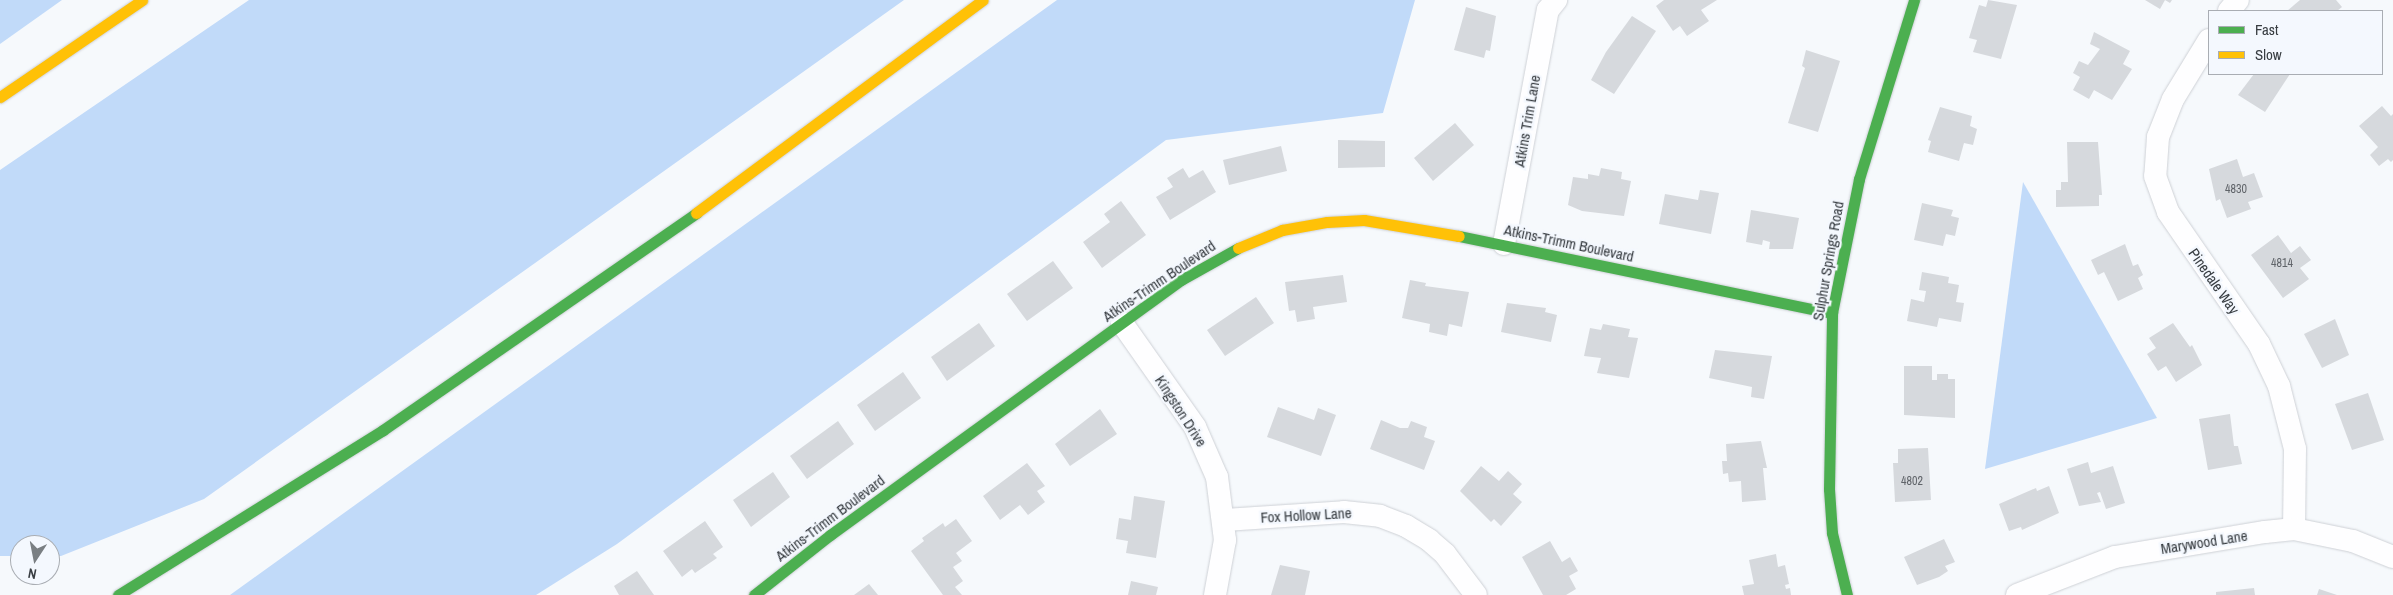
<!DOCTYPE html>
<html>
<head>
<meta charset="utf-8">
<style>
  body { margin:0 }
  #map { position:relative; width:2393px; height:595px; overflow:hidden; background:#f6f9fc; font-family:"Archivo Narrow",sans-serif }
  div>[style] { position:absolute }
  .forest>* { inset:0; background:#c1daf9 }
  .building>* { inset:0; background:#d6d9dd }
  .roads { filter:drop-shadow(0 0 1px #ced1d6) drop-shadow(0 0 1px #ced1d6) }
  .street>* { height:22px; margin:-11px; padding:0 11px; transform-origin:11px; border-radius:11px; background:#fefeff }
  .fast>* { height:11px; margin:-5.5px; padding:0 5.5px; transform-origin:5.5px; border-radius:5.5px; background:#4caf50 }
  .slow>* { height:11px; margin:-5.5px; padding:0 5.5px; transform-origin:5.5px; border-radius:5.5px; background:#ffc107 }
  span { translate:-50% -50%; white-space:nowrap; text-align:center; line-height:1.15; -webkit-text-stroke:4.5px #f4f8fe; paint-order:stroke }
  .number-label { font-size:12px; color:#606469 }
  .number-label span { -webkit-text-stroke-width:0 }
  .street-label { font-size:15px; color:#383d42 }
  .legend { position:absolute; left:2208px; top:10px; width:175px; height:65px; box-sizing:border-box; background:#f4f8fe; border:1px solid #a9adb3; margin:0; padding:6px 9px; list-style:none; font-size:15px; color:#383d42 }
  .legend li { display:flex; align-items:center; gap:10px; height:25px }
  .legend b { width:25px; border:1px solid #a9adb3 }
  .north { position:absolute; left:10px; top:535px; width:50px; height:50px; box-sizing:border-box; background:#f4f8fe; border:1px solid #a9adb3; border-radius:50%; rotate:191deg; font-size:14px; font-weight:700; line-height:20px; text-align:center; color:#383d42 }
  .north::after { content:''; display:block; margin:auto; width:18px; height:22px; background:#7a7f83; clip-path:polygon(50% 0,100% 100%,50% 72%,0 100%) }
</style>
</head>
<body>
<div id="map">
  <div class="forest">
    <i style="clip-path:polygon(0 0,62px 0,0 44px)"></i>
    <i style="clip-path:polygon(249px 0,904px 0,204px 499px,61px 556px,50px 556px,50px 545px,20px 545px,20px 556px,0 556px,0 170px)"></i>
    <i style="clip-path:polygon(1057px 0,1415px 0,1383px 113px,1166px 140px,617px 544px,536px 595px,230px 595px)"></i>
    <i style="clip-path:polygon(2023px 182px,2157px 418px,1985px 469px)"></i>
  </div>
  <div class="building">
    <i style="clip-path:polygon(1664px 0,1717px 0,1701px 10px,1709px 21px,1687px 36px,1680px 26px,1673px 31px,1656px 6px)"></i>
    <i style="clip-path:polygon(1988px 0,2017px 5px,2001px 59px,1973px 52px,1977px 40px,1969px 38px,1979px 5px,1986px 7px)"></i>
    <i style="clip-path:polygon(2145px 0,2172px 0,2170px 3px,2165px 0,2160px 9px)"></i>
    <i style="clip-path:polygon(2300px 0,2336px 0,2342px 7px,2337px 11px,2287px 11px)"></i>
    <i style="clip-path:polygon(1466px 7px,1496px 16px,1490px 51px,1486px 50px,1484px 58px,1454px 50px)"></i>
    <i style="clip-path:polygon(1632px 16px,1656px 31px,1614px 94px,1591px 80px,1606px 52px)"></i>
    <i style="clip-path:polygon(2094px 32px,2130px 51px,2123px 64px,2132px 69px,2112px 100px,2094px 90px,2089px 99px,2073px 90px,2080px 77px,2073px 73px,2079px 61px,2088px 65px,2100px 49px,2090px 44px)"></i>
    <i style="clip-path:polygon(1806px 50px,1840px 61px,1818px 132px,1788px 123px,1805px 68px,1802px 66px)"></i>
    <i style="clip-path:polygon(2254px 74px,2290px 74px,2265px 112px,2238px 95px)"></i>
    <i style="clip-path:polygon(2382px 106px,2391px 116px,2393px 114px,2393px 160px,2391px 162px,2388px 159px,2379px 166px,2370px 155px,2378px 147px,2359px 126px)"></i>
    <i style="clip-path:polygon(1940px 107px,1972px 116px,1970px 126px,1977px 129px,1973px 145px,1964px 143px,1959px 161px,1928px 152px,1931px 141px,1928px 140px)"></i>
    <i style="clip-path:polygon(1455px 123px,1474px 145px,1433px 181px,1414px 158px)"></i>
    <i style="clip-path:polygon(1338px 140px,1385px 141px,1385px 167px,1338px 168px)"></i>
    <i style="clip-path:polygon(2067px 142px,2098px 142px,2102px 195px,2099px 195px,2099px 206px,2056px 207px,2056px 190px,2061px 190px,2061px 182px,2068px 182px)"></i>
    <i style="clip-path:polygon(1281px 146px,1287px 171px,1229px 185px,1223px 160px)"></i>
    <i style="clip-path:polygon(2237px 159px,2243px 177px,2254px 173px,2263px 197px,2248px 202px,2251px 209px,2227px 218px,2220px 199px,2216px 201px,2209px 169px)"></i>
    <i style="clip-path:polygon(1183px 168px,1189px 178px,1203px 170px,1216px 192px,1170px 220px,1156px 197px,1173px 187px,1167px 178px)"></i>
    <i style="clip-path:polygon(1601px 168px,1622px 172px,1621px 179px,1631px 181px,1624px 216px,1582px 211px,1568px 205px,1573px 177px,1588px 179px,1588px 174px,1599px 176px)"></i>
    <i style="clip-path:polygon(1700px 190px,1719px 193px,1711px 234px,1659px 224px,1665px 194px,1698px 200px)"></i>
    <i style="clip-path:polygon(1121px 201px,1146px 235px,1102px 268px,1083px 242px,1110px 222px,1104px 214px)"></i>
    <i style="clip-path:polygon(1922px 203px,1953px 210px,1951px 216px,1959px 218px,1955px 236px,1946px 234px,1943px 246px,1914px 240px)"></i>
    <i style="clip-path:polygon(1751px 210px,1799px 218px,1793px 249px,1769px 249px,1770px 242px,1763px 240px,1762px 245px,1746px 242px)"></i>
    <i style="clip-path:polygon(2278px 235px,2291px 253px,2300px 246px,2311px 260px,2300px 268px,2309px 279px,2283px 298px,2251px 255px)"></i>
    <i style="clip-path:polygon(2125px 244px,2133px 266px,2138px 264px,2143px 275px,2138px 278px,2143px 289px,2118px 301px,2104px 272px,2098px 275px,2091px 260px)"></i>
    <i style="clip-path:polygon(1053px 261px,1073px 288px,1027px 321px,1007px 294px)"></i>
    <i style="clip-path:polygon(1922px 272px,1949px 277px,1948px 283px,1959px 285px,1956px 302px,1964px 303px,1961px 322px,1939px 318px,1937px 327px,1907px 321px,1911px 299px,1924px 302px,1926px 291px,1919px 290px)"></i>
    <i style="clip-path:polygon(1343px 275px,1347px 302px,1313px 307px,1315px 319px,1297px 322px,1295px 310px,1289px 311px,1285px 282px)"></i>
    <i style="clip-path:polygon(1410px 280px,1426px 283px,1425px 286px,1469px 292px,1462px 327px,1449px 324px,1447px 336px,1429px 332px,1430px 324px,1402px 318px)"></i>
    <i style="clip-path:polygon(1256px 297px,1274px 323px,1225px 356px,1207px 330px)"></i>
    <i style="clip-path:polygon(1507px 303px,1546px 308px,1545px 312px,1557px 315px,1551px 342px,1501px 332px)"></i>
    <i style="clip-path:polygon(2335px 319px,2349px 355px,2322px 368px,2304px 334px)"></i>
    <i style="clip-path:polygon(979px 323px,995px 346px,947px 381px,931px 357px)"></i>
    <i style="clip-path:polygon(2173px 323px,2190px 347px,2192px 345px,2202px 365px,2176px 382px,2166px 366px,2158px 371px,2147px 354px,2156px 348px,2149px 338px)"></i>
    <i style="clip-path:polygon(1603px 324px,1630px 329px,1628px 337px,1638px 338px,1629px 378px,1597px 373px,1601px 358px,1584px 356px,1590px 328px,1601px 330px)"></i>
    <i style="clip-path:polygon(1715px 350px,1772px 356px,1764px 399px,1751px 397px,1752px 387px,1709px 378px)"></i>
    <i style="clip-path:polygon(1904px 366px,1932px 366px,1932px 380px,1937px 380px,1937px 374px,1948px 374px,1948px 379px,1955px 379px,1955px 418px,1904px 415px)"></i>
    <i style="clip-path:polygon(903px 372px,921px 398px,875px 431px,857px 405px)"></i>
    <i style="clip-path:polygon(2368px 393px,2384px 440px,2352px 450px,2335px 404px)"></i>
    <i style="clip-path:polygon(1278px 407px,1314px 420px,1318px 408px,1336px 415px,1321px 456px,1267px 437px)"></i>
    <i style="clip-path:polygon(1100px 409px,1117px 434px,1070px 466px,1055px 444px)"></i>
    <i style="clip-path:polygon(2230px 414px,2234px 446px,2238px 446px,2242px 464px,2208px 470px,2199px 419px)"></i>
    <i style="clip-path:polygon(1381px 420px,1400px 428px,1408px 428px,1411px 421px,1427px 427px,1424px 437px,1435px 441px,1424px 470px,1370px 449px)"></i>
    <i style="clip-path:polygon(838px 421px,854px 444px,807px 479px,790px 456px)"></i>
    <i style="clip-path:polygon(1761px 441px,1767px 468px,1763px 468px,1766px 500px,1742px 502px,1741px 481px,1729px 482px,1728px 473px,1723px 474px,1722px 461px,1727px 461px,1726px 444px)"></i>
    <i style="clip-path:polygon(1928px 448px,1931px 500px,1895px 502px,1893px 463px,1898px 463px,1898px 449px)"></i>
    <i style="clip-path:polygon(2088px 462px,2091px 473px,2113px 466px,2125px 503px,2106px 509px,2100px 492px,2097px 493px,2101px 502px,2079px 506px,2067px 469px)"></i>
    <i style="clip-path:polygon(1027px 463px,1045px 486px,1037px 491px,1045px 502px,1028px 515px,1020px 505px,1000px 520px,983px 496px)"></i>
    <i style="clip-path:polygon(1481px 466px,1499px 481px,1508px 471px,1522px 484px,1513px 494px,1522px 502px,1501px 526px,1494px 519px,1491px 522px,1460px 491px)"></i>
    <i style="clip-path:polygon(773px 472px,790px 497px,751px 527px,733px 500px)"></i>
    <i style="clip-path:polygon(2049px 486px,2059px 513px,2022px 530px,2021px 527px,2009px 531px,1999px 504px,2036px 488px,2037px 491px)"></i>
    <i style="clip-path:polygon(1134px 496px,1165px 501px,1156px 558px,1126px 553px,1128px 541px,1116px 539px,1119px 518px,1131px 520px)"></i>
    <i style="clip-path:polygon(956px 519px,972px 541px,956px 553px,962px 561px,953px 567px,963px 581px,955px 587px,962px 595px,943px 595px,911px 551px,924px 541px,922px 538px,943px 523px,945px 527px)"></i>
    <i style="clip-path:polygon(705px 521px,723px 547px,713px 554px,717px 558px,695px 573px,692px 569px,682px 577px,663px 551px)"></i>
    <i style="clip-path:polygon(1944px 539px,1955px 562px,1945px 566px,1948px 571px,1939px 577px,1917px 585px,1904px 557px)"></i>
    <i style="clip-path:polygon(1550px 541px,1562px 562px,1570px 557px,1578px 571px,1569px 576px,1576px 589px,1566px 595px,1543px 595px,1522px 557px)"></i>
    <i style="clip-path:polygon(1776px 554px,1778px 567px,1785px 565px,1789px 584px,1785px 585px,1786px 589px,1790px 588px,1791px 595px,1744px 595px,1742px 586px,1754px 584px,1749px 560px)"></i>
    <i style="clip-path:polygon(1280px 565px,1310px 571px,1305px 595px,1271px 595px)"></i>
    <i style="clip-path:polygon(637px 571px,654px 595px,619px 595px,614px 586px)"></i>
    <i style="clip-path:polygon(1131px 581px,1158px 587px,1156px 595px,1128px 595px)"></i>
    <i style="clip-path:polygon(869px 584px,878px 595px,854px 595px)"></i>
    <i style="clip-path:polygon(2254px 588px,2255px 595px,2216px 595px,2216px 592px)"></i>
    <i style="clip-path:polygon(2319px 589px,2337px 595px,2317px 595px)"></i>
  </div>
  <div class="roads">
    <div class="street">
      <i style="left:2229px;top:11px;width:14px;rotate:-51deg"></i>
      <i style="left:2209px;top:40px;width:69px;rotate:121.4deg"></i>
      <i style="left:2173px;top:99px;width:41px;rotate:111.5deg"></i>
      <i style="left:2158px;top:137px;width:39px;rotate:94deg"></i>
      <i style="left:2155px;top:176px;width:38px;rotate:70deg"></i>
      <i style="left:2168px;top:212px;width:160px;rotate:55.4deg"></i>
      <i style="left:2259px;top:344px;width:47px;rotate:64.5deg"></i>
      <i style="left:2279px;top:386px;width:65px;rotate:75.7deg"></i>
      <i style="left:2295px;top:449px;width:80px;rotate:90.7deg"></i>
      <i style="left:1504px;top:244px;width:238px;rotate:-79.4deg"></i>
      <i style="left:1548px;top:10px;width:13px;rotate:-51deg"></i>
      <i style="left:1122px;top:323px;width:127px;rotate:54.9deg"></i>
      <i style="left:1195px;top:427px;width:55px;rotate:66.3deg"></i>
      <i style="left:1217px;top:477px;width:64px;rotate:82.8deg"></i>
      <i style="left:1225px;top:540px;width:56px;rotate:100.3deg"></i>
      <i style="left:1225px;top:520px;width:119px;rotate:-3.8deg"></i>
      <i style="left:1344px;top:512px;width:36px;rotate:6deg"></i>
      <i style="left:1380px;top:516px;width:28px;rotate:21deg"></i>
      <i style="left:1406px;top:526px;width:27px;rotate:31deg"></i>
      <i style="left:1429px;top:540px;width:21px;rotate:41deg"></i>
      <i style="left:1445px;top:554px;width:51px;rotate:52.9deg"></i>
      <i style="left:2017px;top:595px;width:105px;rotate:-21.2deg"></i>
      <i style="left:2115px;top:557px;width:152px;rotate:-9.5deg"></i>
      <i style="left:2265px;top:532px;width:29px;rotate:-6deg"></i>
      <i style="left:2294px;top:529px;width:60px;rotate:11.5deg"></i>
      <i style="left:2353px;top:541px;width:43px;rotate:21.8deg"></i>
    </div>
    <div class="fast">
      <i style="left:1459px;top:236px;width:381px;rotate:11.7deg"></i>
      <i style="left:118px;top:595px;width:312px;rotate:-31.9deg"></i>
      <i style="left:383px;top:430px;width:381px;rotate:-34.7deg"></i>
      <i style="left:754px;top:595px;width:97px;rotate:-38.3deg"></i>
      <i style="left:830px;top:535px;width:434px;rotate:-36deg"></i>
      <i style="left:1181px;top:280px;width:65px;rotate:-29.3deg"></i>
      <i style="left:1847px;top:595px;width:64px;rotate:-103.6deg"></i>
      <i style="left:1832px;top:533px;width:44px;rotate:-93.9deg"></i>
      <i style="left:1829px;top:489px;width:176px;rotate:-89deg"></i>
      <i style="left:1832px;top:313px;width:137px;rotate:-78.6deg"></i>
      <i style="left:1859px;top:179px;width:187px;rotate:-72.9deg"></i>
    </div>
    <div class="slow">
      <i style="left:0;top:97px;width:172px;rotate:-34.3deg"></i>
      <i style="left:696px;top:213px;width:357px;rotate:-36.6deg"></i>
      <i style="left:1238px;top:248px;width:48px;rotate:-22.2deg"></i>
      <i style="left:1282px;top:230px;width:46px;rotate:-10.1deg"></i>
      <i style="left:1327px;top:222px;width:37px;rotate:-3deg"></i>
      <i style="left:1364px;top:220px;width:96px;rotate:9.6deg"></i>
    </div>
  </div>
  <div class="number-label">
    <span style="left:2236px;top:190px">4830</span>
    <span style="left:2282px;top:264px">4814</span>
    <span style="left:1912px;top:482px">4802</span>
  </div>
  <div class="street-label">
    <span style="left:1527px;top:121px;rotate:-80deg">Atkins Trim Lane</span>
    <span style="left:1569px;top:243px;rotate:12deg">Atkins-Trimm Boulevard</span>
    <span style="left:1828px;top:261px;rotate:-80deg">Sulphur Springs Road</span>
    <span style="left:1159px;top:281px;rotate:-34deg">Atkins-Trimm Boulevard</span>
    <span style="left:2214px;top:281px;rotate:55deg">Pinedale Way</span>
    <span style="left:1181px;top:411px;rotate:57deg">Kingston Drive</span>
    <span style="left:1306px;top:515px;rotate:-3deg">Fox Hollow Lane</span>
    <span style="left:830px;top:518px;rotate:-37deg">Atkins-Trimm Boulevard</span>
    <span style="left:2204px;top:542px;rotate:-9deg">Marywood Lane</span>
  </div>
  <ul class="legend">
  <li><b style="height:6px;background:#4caf50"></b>Fast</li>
  <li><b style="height:6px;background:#ffc107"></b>Slow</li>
  </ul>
  <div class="north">N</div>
</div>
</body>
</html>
